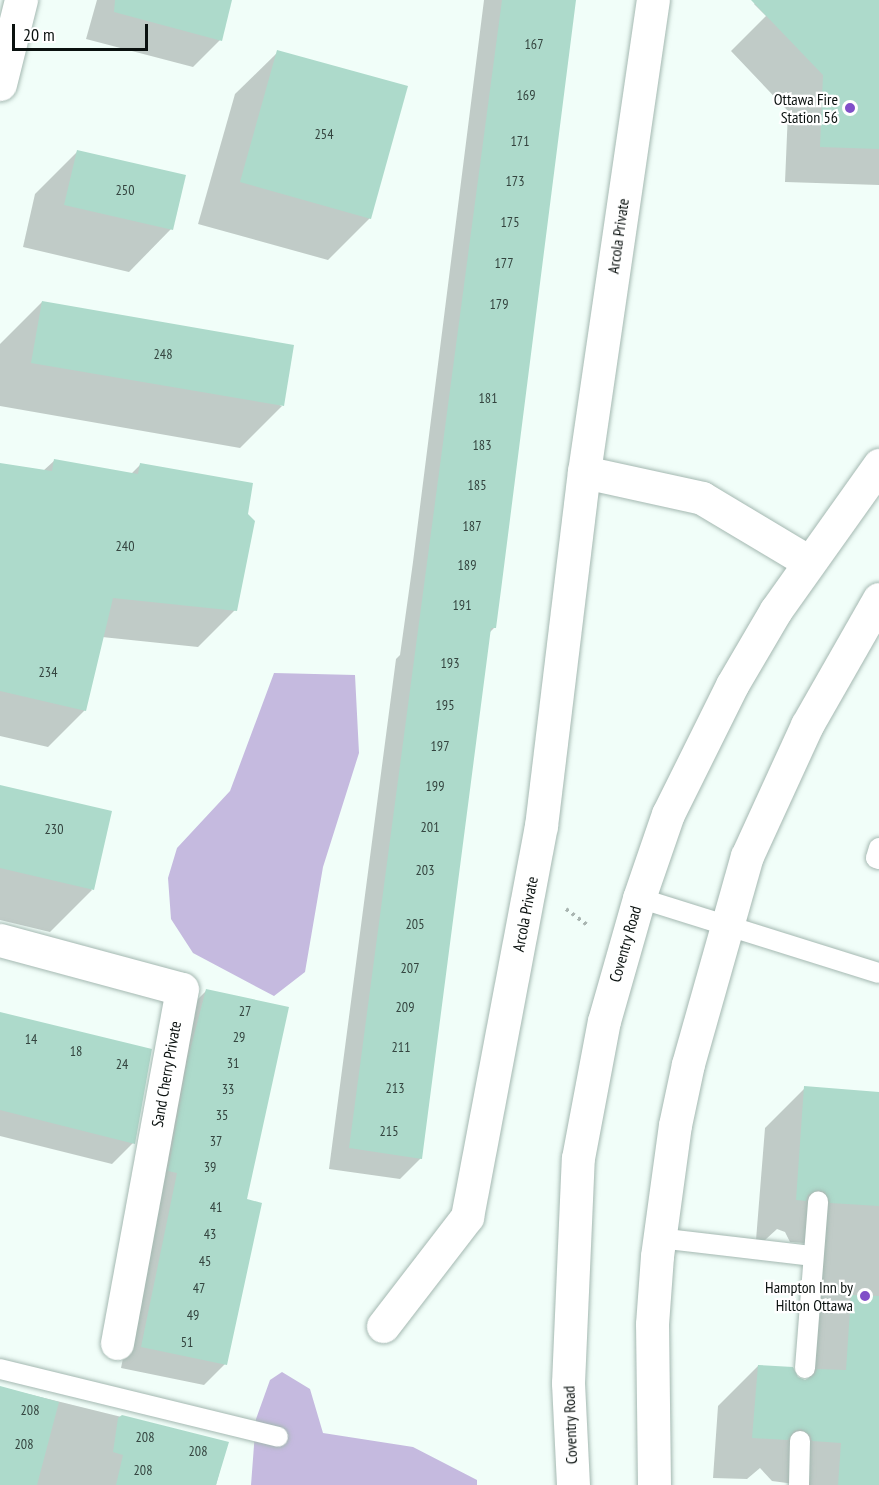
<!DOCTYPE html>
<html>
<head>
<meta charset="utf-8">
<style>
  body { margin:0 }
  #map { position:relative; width:879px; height:1485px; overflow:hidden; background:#f1fef9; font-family:"PT Sans Narrow",sans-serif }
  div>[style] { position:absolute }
  .forest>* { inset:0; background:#c5badf }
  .shadow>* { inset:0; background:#0003 }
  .building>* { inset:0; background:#addacb }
  .path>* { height:4px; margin-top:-2px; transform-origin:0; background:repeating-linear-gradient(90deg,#a9b5b1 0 3px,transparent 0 7.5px) }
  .roads { filter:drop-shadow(0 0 2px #a4b8b1) drop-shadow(0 0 2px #a4b8b1) }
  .service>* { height:20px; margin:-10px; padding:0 10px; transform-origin:10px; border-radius:10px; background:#fff }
  .minor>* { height:33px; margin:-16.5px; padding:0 16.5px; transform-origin:16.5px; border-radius:16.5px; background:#fff }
  .secondary>* { height:33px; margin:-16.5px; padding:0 16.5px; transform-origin:16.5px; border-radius:16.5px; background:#fff }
  .dots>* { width:16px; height:16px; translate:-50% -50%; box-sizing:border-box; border:3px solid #fff; border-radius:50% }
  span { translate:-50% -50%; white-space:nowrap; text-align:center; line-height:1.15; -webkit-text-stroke:4.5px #fff; paint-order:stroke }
  .number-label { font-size:14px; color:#33433e }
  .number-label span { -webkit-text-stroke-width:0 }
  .poi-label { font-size:16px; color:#0a110f }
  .right { translate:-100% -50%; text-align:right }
  .street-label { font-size:16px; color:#0a110f }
  .scale { position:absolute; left:12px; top:24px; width:136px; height:27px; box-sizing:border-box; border:3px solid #0a110f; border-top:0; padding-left:8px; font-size:18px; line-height:21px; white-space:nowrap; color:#0a110f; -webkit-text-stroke:4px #fff; paint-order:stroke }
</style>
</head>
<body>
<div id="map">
  <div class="forest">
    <i style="clip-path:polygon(274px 673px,355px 675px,359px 753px,323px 867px,305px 972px,274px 996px,193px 953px,171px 919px,168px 878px,177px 848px,230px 791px)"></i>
    <i style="clip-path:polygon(282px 1372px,310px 1389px,323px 1433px,413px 1447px,477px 1480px,477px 1485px,251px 1485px,256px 1419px,270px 1380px)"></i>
  </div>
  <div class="shadow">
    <i style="clip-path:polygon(97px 0,230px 0,220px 40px,193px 67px,86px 39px)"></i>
    <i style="clip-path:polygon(484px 0,575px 0,494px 628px,489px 633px,421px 1158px,400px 1179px,329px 1169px,396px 659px,400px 655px,413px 562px)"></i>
    <i style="clip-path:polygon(758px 0,879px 0,879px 185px,785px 182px,788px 111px,731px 51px,766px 16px,754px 4px)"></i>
    <i style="clip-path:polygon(278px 52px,370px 218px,328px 260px,198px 224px,235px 94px)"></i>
    <i style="clip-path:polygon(77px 152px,171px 229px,129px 272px,23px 247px,35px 194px)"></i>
    <i style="clip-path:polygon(42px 302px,282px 406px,240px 448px,0 406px,0 344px)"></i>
    <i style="clip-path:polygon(55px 460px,131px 474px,140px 465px,235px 610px,198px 647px,102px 637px,85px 710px,48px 747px,0 736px,0 464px,43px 471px)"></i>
    <i style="clip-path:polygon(0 787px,92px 890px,50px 932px,0 920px)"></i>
    <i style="clip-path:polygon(207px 990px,246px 1201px,225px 1364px,204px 1385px,121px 1368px,157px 1194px,186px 1011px)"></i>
    <i style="clip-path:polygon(0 1014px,133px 1143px,112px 1164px,0 1136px)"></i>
    <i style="clip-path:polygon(805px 1088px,879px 1093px,879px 1485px,802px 1485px,772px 1481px,760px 1468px,747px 1479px,713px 1478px,718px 1406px,758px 1366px,805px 1382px,809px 1379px,819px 1244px,790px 1242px,785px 1232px,777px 1229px,765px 1240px,756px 1240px,765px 1128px)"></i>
    <i style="clip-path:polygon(0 1387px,227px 1443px,216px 1485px,0 1485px)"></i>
  </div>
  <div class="building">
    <i style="clip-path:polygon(115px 0,232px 0,222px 41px,114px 12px)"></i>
    <i style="clip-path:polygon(502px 0,576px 0,501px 590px,496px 628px,491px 628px,422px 1159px,349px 1148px)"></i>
    <i style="clip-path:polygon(751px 0,879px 0,879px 149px,820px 147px,823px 75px)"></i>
    <i style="clip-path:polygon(277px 50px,408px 86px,371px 219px,240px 182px)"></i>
    <i style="clip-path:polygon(77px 150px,186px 175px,173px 230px,64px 205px)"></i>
    <i style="clip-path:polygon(42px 301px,294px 345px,284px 406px,31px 363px)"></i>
    <i style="clip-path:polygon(54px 459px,138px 474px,140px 463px,253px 483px,248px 514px,255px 521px,237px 611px,113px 598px,86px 711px,0 691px,0 463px,52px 471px)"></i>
    <i style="clip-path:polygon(0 785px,112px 811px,94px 890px,0 868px)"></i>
    <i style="clip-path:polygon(206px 989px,289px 1007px,247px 1199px,262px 1203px,227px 1365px,141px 1347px,177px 1173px,168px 1171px,188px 1058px)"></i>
    <i style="clip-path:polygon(0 1012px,152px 1049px,135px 1144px,0 1110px)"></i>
    <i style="clip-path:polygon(804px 1086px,879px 1092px,879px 1206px,830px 1203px,825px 1192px,818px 1190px,808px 1195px,806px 1201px,796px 1200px)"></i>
    <i style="clip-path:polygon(851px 1295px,879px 1296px,879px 1485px,838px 1485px,841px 1443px,812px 1441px,810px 1435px,801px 1429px,794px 1431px,788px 1440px,752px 1438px,758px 1365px,793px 1367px,798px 1377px,805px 1380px,814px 1375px,817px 1369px,846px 1370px)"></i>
    <i style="clip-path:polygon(0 1386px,59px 1402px,37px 1485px,0 1485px)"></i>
    <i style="clip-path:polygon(122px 1415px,229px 1442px,216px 1485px,116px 1485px,123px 1455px,113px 1452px,118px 1418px)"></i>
  </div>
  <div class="path">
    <i style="left:566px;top:909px;width:26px;rotate:37deg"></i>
  </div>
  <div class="roads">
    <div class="service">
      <i style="left:879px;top:848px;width:10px;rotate:107deg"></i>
      <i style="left:876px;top:858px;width:3px;rotate:18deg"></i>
      <i style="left:639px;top:898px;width:251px;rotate:17.4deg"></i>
      <i style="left:659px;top:1238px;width:154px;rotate:6.7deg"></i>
      <i style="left:805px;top:1368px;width:167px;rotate:-85.5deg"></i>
      <i style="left:0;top:1369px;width:286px;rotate:13.7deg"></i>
      <i style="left:799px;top:1485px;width:44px;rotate:-88.7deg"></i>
    </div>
    <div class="minor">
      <i style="left:0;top:84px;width:87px;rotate:-76deg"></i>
      <i style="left:584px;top:472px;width:121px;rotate:12.4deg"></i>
      <i style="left:702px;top:498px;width:125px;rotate:30.9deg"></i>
      <i style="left:0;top:940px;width:188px;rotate:15.1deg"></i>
      <i style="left:182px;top:989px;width:360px;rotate:100.4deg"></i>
      <i style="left:383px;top:1326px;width:138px;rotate:-52.4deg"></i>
      <i style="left:467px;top:1217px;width:398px;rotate:-79.3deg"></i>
      <i style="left:541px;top:826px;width:357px;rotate:-83.1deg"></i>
      <i style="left:584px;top:472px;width:477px;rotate:-81.7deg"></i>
    </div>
    <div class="secondary">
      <i style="left:573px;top:1485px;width:102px;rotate:-92.8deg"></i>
      <i style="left:568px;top:1383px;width:225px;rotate:-87.5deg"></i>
      <i style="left:578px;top:1158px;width:139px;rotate:-79.3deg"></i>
      <i style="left:604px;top:1021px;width:128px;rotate:-74.1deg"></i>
      <i style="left:639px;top:898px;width:89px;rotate:-71deg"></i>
      <i style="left:668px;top:814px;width:144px;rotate:-63.6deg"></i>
      <i style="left:732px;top:685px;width:87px;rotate:-59.6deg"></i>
      <i style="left:776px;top:610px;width:178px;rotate:-54.6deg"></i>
      <i style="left:654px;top:1485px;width:161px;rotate:-90.7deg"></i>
      <i style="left:652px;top:1324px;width:68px;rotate:-85.8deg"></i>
      <i style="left:657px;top:1256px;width:132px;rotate:-82.2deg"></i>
      <i style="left:675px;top:1125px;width:62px;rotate:-78deg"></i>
      <i style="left:688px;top:1064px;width:216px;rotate:-74.2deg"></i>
      <i style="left:747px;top:856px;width:144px;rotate:-65.4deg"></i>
      <i style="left:807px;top:725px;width:145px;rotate:-60.3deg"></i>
    </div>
  </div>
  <div class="dots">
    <i style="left:850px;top:108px;background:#804fc8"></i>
    <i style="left:865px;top:1296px;background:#804fc8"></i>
  </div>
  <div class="number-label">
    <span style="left:534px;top:44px">167</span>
    <span style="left:526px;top:95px">169</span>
    <span style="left:324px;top:134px">254</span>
    <span style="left:520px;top:141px">171</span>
    <span style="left:515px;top:181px">173</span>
    <span style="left:125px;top:190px">250</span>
    <span style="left:510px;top:222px">175</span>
    <span style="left:504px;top:263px">177</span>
    <span style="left:499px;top:304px">179</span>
    <span style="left:163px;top:354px">248</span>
    <span style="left:488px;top:398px">181</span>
    <span style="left:482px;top:445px">183</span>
    <span style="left:477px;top:485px">185</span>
    <span style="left:472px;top:526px">187</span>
    <span style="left:125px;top:546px">240</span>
    <span style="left:467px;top:565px">189</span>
    <span style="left:462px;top:605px">191</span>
    <span style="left:450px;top:663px">193</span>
    <span style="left:48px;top:672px">234</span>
    <span style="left:445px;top:705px">195</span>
    <span style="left:440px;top:746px">197</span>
    <span style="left:435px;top:786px">199</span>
    <span style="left:430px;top:827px">201</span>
    <span style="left:54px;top:829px">230</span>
    <span style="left:425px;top:870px">203</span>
    <span style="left:415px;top:924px">205</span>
    <span style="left:410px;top:968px">207</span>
    <span style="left:405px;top:1007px">209</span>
    <span style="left:245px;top:1011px">27</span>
    <span style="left:239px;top:1037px">29</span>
    <span style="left:31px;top:1039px">14</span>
    <span style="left:401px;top:1047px">211</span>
    <span style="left:76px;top:1051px">18</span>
    <span style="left:233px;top:1063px">31</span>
    <span style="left:122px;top:1064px">24</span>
    <span style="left:395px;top:1088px">213</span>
    <span style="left:228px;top:1089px">33</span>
    <span style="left:222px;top:1115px">35</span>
    <span style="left:389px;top:1131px">215</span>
    <span style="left:216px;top:1141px">37</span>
    <span style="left:210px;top:1167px">39</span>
    <span style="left:216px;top:1207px">41</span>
    <span style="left:210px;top:1234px">43</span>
    <span style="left:205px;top:1261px">45</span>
    <span style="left:199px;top:1288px">47</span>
    <span style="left:193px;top:1315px">49</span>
    <span style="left:187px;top:1342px">51</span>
    <span style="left:30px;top:1410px">208</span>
    <span style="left:145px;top:1437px">208</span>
    <span style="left:24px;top:1444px">208</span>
    <span style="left:198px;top:1451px">208</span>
    <span style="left:143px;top:1470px">208</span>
  </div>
  <div class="poi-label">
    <span class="right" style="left:838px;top:108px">Ottawa Fire<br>Station 56</span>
    <span class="right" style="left:853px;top:1296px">Hampton Inn by<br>Hilton Ottawa</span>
  </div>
  <div class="street-label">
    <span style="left:618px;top:236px;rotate:-82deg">Arcola Private</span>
    <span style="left:525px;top:914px;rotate:-79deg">Arcola Private</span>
    <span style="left:625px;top:944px;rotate:-74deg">Coventry Road</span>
    <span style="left:166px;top:1074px;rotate:-80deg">Sand Cherry Private</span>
    <span style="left:570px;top:1425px;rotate:-92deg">Coventry Road</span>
  </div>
  <div class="scale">20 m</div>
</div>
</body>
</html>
